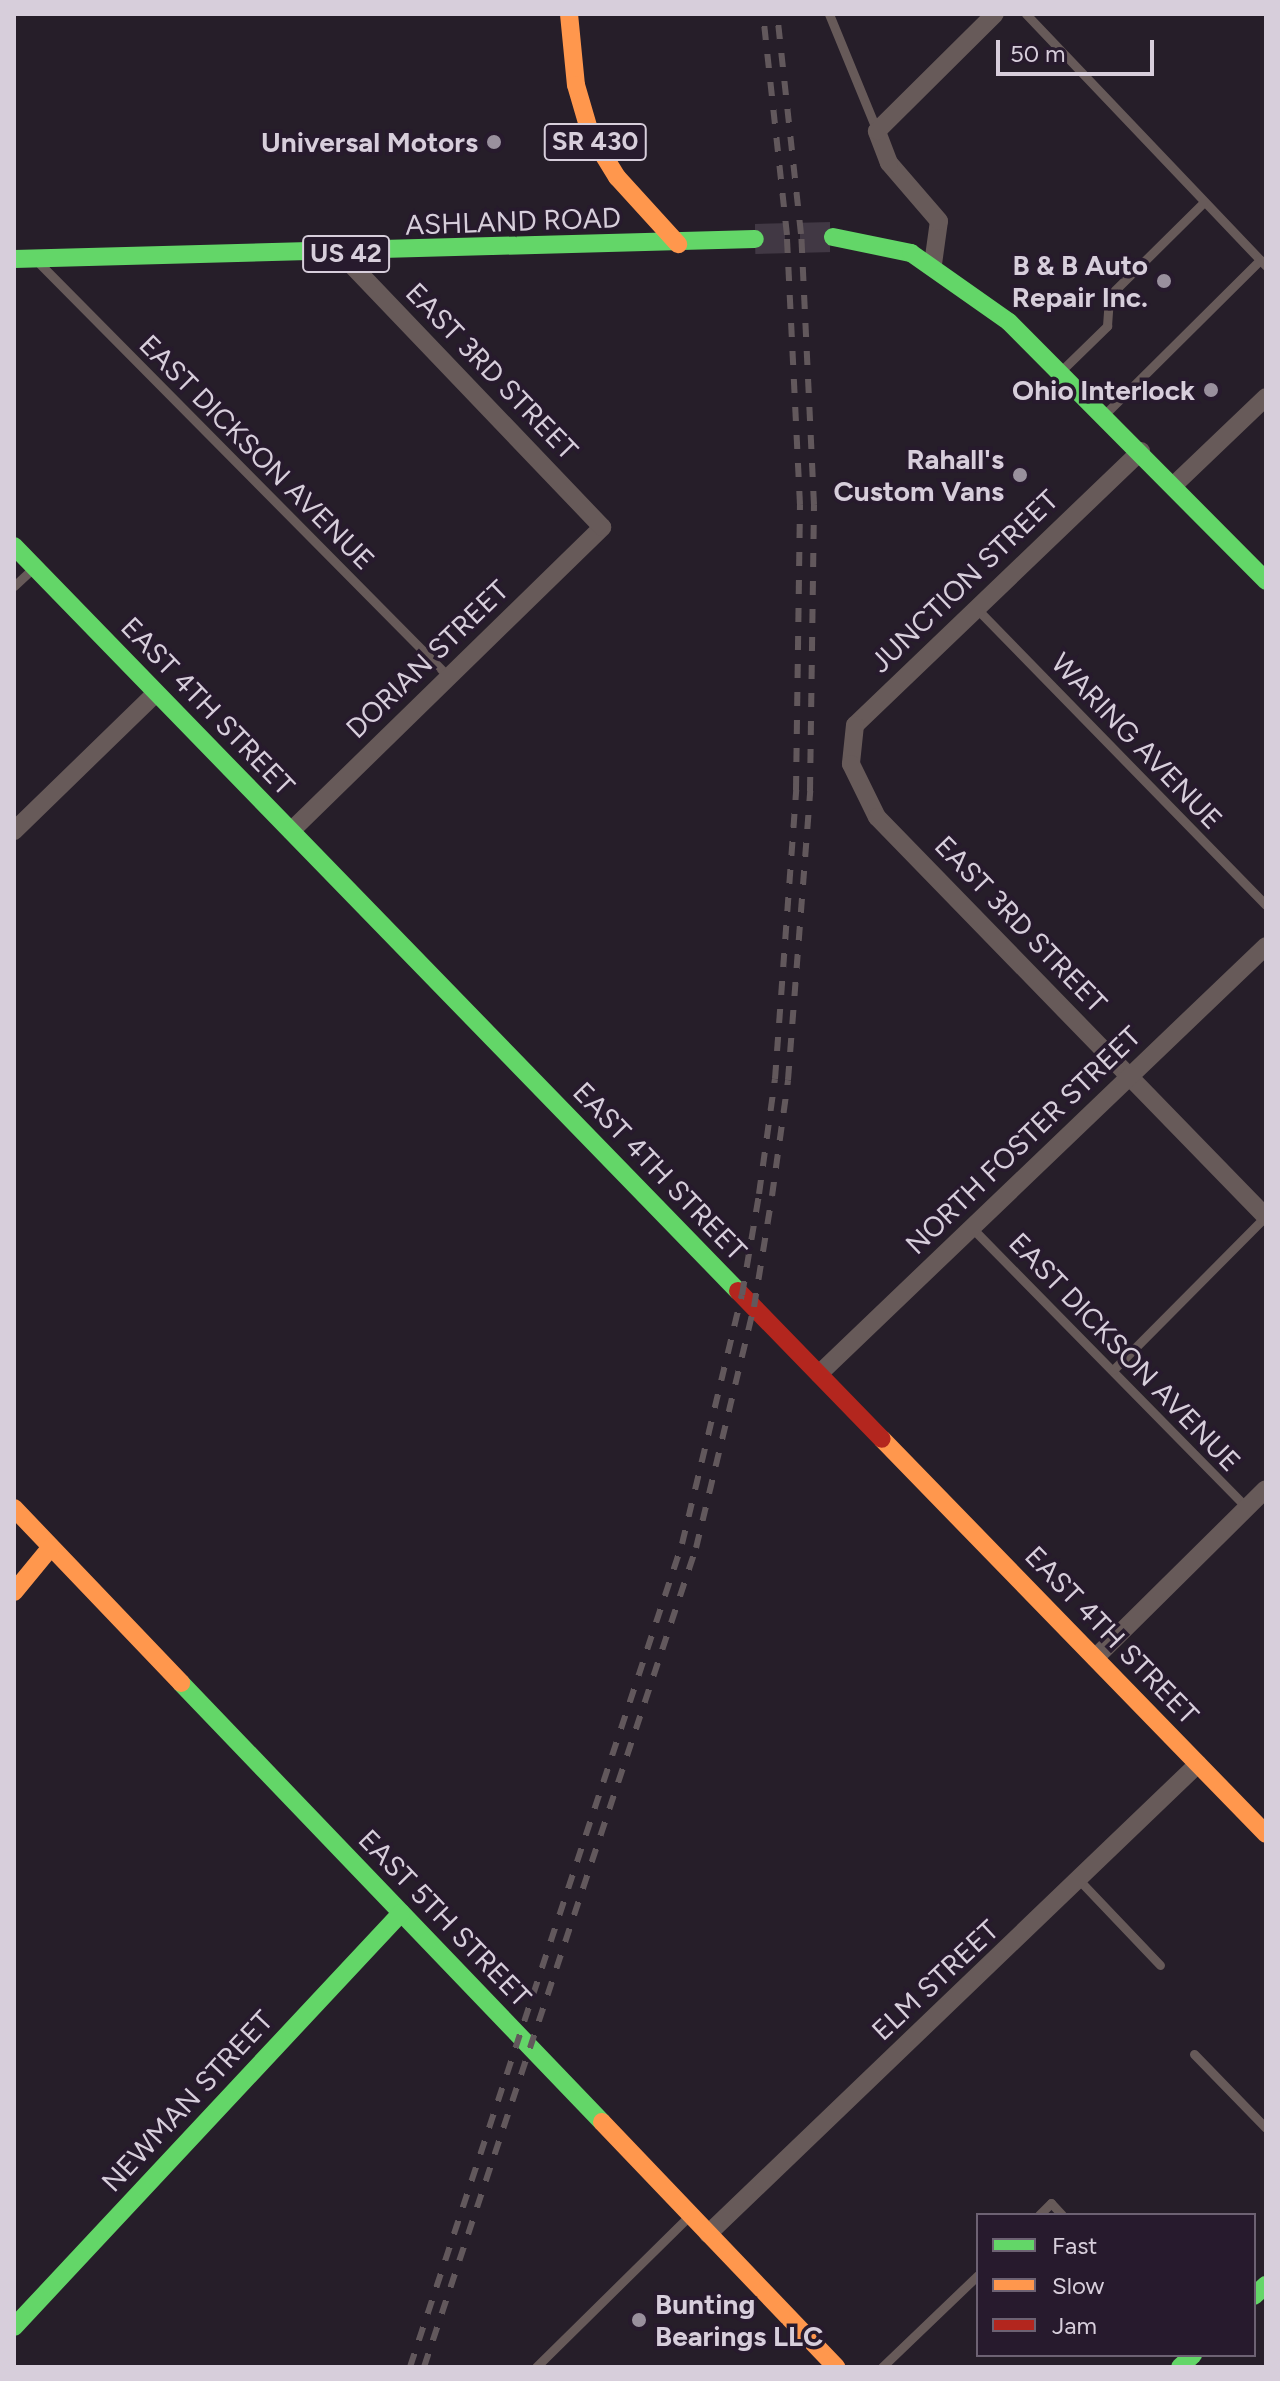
<!DOCTYPE html>
<html>
<head>
<meta charset="utf-8">
<style>
  body { margin:0 }
  #map { position:relative; width:1280px; height:2381px; overflow:hidden; background:#261e29; font-family:Figtree,sans-serif }
  div>[style] { position:absolute }
  .primary-tunnel>* { height:30px; margin-top:-15px; transform-origin:0; background:repeating-linear-gradient(90deg,#413844 0 30px,transparent 0 45px) }
  .lane>* { height:9px; margin:-4.5px; padding:0 4.5px; transform-origin:4.5px; border-radius:4.5px; background:#675a59 }
  .street>* { height:18px; margin:-9px; padding:0 9px; transform-origin:9px; border-radius:9px; background:#675a59 }
  .fast>* { height:18px; margin:-9px; padding:0 9px; transform-origin:9px; border-radius:9px; background:#63d668 }
  .slow>* { height:18px; margin:-9px; padding:0 9px; transform-origin:9px; border-radius:9px; background:#ff974d }
  .jam>* { height:18px; margin:-9px; padding:0 9px; transform-origin:9px; border-radius:9px; background:#b3261e }
  .rail>* { height:6px; margin-top:-3px; transform-origin:0; background:repeating-linear-gradient(90deg,#62585c 0 14px,transparent 0 28px) }
  .dots>* { width:22px; height:22px; translate:-50% -50%; box-sizing:border-box; border:4px solid #271a2d; border-radius:50% }
  span { translate:-50% -50%; white-space:nowrap; text-align:center; line-height:1.15; -webkit-text-stroke:7px #271a2d; paint-order:stroke }
  .shield-label span { padding:2px 6px; background:#271a2d; border:2px solid; border-radius:6px; -webkit-text-stroke-width:0 }
  .shield-label { font-size:26px; color:#d7cedb; font-weight:700 }
  .poi-label { font-size:28px; color:#d7cedb; font-weight:700 }
  .right { translate:-100% -50%; text-align:right }
  .left { translate:0 -50%; text-align:left }
  .street-label { font-size:28px; color:#d7cedb }
  .frame { position:absolute; inset:0; border:16px solid #d7cedb; pointer-events:none }
  .legend { position:absolute; left:976px; top:2213px; width:280px; height:144px; box-sizing:border-box; background:#271a2d; border:2px solid #6d6273; margin:0; padding:10px 14px; list-style:none; font-size:24px; color:#d7cedb }
  .legend li { display:flex; align-items:center; gap:16px; height:40px }
  .legend b { width:40px; border:2px solid #6d6273 }
  .scale { position:absolute; left:996px; top:40px; width:158px; height:36px; box-sizing:border-box; border:4px solid #d7cedb; border-top:0; padding-left:10px; font-size:24px; line-height:28px; white-space:nowrap; color:#d7cedb; -webkit-text-stroke:6px #271a2d; paint-order:stroke }
</style>
</head>
<body>
<div id="map">
  <div class="primary-tunnel">
    <i style="left:755px;top:239px;width:78px;rotate:-1.5deg"></i>
  </div>
  <div class="lane">
    <i style="left:829px;top:14px;width:126px;rotate:67.7deg"></i>
    <i style="left:1026px;top:14px;width:348px;rotate:46.4deg"></i>
    <i style="left:40px;top:264px;width:581px;rotate:45.28deg"></i>
    <i style="left:1063px;top:369px;width:62px;rotate:-44.3deg"></i>
    <i style="left:1107px;top:326px;width:30px;rotate:-86deg"></i>
    <i style="left:1109px;top:296px;width:132px;rotate:-44.7deg"></i>
    <i style="left:1107px;top:412px;width:216px;rotate:-44.8deg"></i>
    <i style="left:14px;top:586px;width:25px;rotate:-43deg"></i>
    <i style="left:976px;top:608px;width:415px;rotate:45.7deg"></i>
    <i style="left:972px;top:1228px;width:392px;rotate:45.5deg"></i>
    <i style="left:1113px;top:1370px;width:217px;rotate:-45.2deg"></i>
    <i style="left:1080px;top:1881px;width:116px;rotate:46.4deg"></i>
    <i style="left:1194px;top:2054px;width:103px;rotate:45.8deg"></i>
    <i style="left:1039px;top:2215px;width:17px;rotate:-45deg"></i>
    <i style="left:1051px;top:2203px;width:16px;rotate:47deg"></i>
    <i style="left:536px;top:2367px;width:214px;rotate:-44.6deg"></i>
    <i style="left:882px;top:2367px;width:133px;rotate:-43.8deg"></i>
  </div>
  <div class="street">
    <i style="left:933px;top:264px;width:43px;rotate:-82.1deg"></i>
    <i style="left:939px;top:221px;width:77px;rotate:-130.8deg"></i>
    <i style="left:889px;top:163px;width:34px;rotate:-111deg"></i>
    <i style="left:877px;top:131px;width:166px;rotate:-44.8deg"></i>
    <i style="left:1141px;top:451px;width:396px;rotate:136.2deg"></i>
    <i style="left:855px;top:725px;width:39px;rotate:96deg"></i>
    <i style="left:851px;top:764px;width:59px;rotate:63.9deg"></i>
    <i style="left:877px;top:817px;width:558px;rotate:45.8deg"></i>
    <i style="left:1174px;top:485px;width:127px;rotate:-43.7deg"></i>
    <i style="left:14px;top:831px;width:198px;rotate:-44.2deg"></i>
    <i style="left:291px;top:831px;width:435px;rotate:-44.3deg"></i>
    <i style="left:602px;top:527px;width:378px;rotate:-133.7deg"></i>
    <i style="left:819px;top:1374px;width:619px;rotate:-43.76deg"></i>
    <i style="left:1095px;top:1658px;width:240px;rotate:-44.7deg"></i>
    <i style="left:708px;top:2234px;width:679px;rotate:-43.81deg"></i>
  </div>
  <div class="fast">
    <i style="left:833px;top:237px;width:80px;rotate:11.6deg"></i>
    <i style="left:911px;top:253px;width:120px;rotate:35.1deg"></i>
    <i style="left:1009px;top:322px;width:365px;rotate:45.2deg"></i>
    <i style="left:14px;top:259px;width:741px;rotate:-1.55deg"></i>
    <i style="left:14px;top:546px;width:1039px;rotate:45.82deg"></i>
    <i style="left:181px;top:1683px;width:608px;rotate:46.2deg"></i>
    <i style="left:1254px;top:2296px;width:16px;rotate:-43deg"></i>
    <i style="left:14px;top:2327px;width:567px;rotate:-46.93deg"></i>
    <i style="left:1180px;top:2367px;width:18px;rotate:-43deg"></i>
  </div>
  <div class="slow">
    <i style="left:569px;top:14px;width:71px;rotate:84.4deg"></i>
    <i style="left:576px;top:85px;width:50px;rotate:73.7deg"></i>
    <i style="left:590px;top:133px;width:52px;rotate:58.5deg"></i>
    <i style="left:617px;top:177px;width:91px;rotate:47.7deg"></i>
    <i style="left:882px;top:1439px;width:551px;rotate:45.81deg"></i>
    <i style="left:14px;top:1508px;width:242px;rotate:46.3deg"></i>
    <i style="left:14px;top:1592px;width:58px;rotate:-50.6deg"></i>
    <i style="left:602px;top:2122px;width:339px;rotate:46.3deg"></i>
  </div>
  <div class="jam">
    <i style="left:738px;top:1291px;width:206px;rotate:45.8deg"></i>
  </div>
  <div class="rail">
    <i style="left:410px;top:2367px;width:867px;rotate:-71.71deg"></i>
    <i style="left:682px;top:1544px;width:256px;rotate:-76.5deg"></i>
    <i style="left:742px;top:1295px;width:102px;rotate:-80.4deg"></i>
    <i style="left:759px;top:1194px;width:116px;rotate:-82.1deg"></i>
    <i style="left:775px;top:1079px;width:290px;rotate:-85.8deg"></i>
    <i style="left:796px;top:790px;width:285px;rotate:-89.2deg"></i>
    <i style="left:800px;top:505px;width:270px;rotate:-92.8deg"></i>
    <i style="left:787px;top:235px;width:222px;rotate:-96.2deg"></i>
    <i style="left:424px;top:2367px;width:863px;rotate:-71.63deg"></i>
    <i style="left:696px;top:1548px;width:248px;rotate:-76.5deg"></i>
    <i style="left:754px;top:1307px;width:112px;rotate:-80.8deg"></i>
    <i style="left:772px;top:1196px;width:117px;rotate:-82.1deg"></i>
    <i style="left:788px;top:1080px;width:290px;rotate:-85.6deg"></i>
    <i style="left:810px;top:791px;width:286px;rotate:-89.2deg"></i>
    <i style="left:814px;top:505px;width:271px;rotate:-92.7deg"></i>
    <i style="left:801px;top:234px;width:221px;rotate:-96.2deg"></i>
  </div>
  <div class="dots">
    <i style="left:494px;top:142px;background:#99909d"></i>
    <i style="left:1164px;top:281px;background:#99909d"></i>
    <i style="left:1211px;top:390px;background:#99909d"></i>
    <i style="left:1020px;top:475px;background:#99909d"></i>
    <i style="left:639px;top:2320px;background:#99909d"></i>
  </div>
  <div class="shield-label">
    <span style="left:595px;top:142px">SR 430</span>
    <span style="left:346px;top:254px">US 42</span>
  </div>
  <div class="poi-label">
    <span class="right" style="left:478px;top:142px">Universal Motors</span>
    <span class="right" style="left:1148px;top:281px">B &amp; B Auto<br>Repair Inc.</span>
    <span class="right" style="left:1195px;top:390px">Ohio Interlock</span>
    <span class="right" style="left:1004px;top:475px">Rahall's<br>Custom Vans</span>
    <span class="left" style="left:655px;top:2320px">Bunting<br>Bearings LLC</span>
  </div>
  <div class="street-label">
    <span style="left:513px;top:221px;rotate:-2deg">ASHLAND ROAD</span>
    <span style="left:492px;top:371px;rotate:46deg">EAST 3RD STREET</span>
    <span style="left:257px;top:452px;rotate:45deg">EAST DICKSON AVENUE</span>
    <span style="left:964px;top:581px;rotate:-44deg">JUNCTION STREET</span>
    <span style="left:427px;top:659px;rotate:-44deg">DORIAN STREET</span>
    <span style="left:208px;top:706px;rotate:46deg">EAST 4TH STREET</span>
    <span style="left:1137px;top:741px;rotate:46deg">WARING AVENUE</span>
    <span style="left:1021px;top:924px;rotate:46deg">EAST 3RD STREET</span>
    <span style="left:1023px;top:1140px;rotate:-44deg">NORTH FOSTER STREET</span>
    <span style="left:660px;top:1171px;rotate:46deg">EAST 4TH STREET</span>
    <span style="left:1125px;top:1352px;rotate:46deg">EAST DICKSON AVENUE</span>
    <span style="left:1112px;top:1635px;rotate:46deg">EAST 4TH STREET</span>
    <span style="left:445px;top:1918px;rotate:46deg">EAST 5TH STREET</span>
    <span style="left:935px;top:1980px;rotate:-43deg">ELM STREET</span>
    <span style="left:187px;top:2101px;rotate:-47deg">NEWMAN STREET</span>
  </div>
  <div class="frame"></div>
  <ul class="legend">
  <li><b style="height:10px;background:#63d668"></b>Fast</li>
  <li><b style="height:10px;background:#ff974d"></b>Slow</li>
  <li><b style="height:10px;background:#b3261e"></b>Jam</li>
  </ul>
  <div class="scale">50 m</div>
</div>
</body>
</html>
